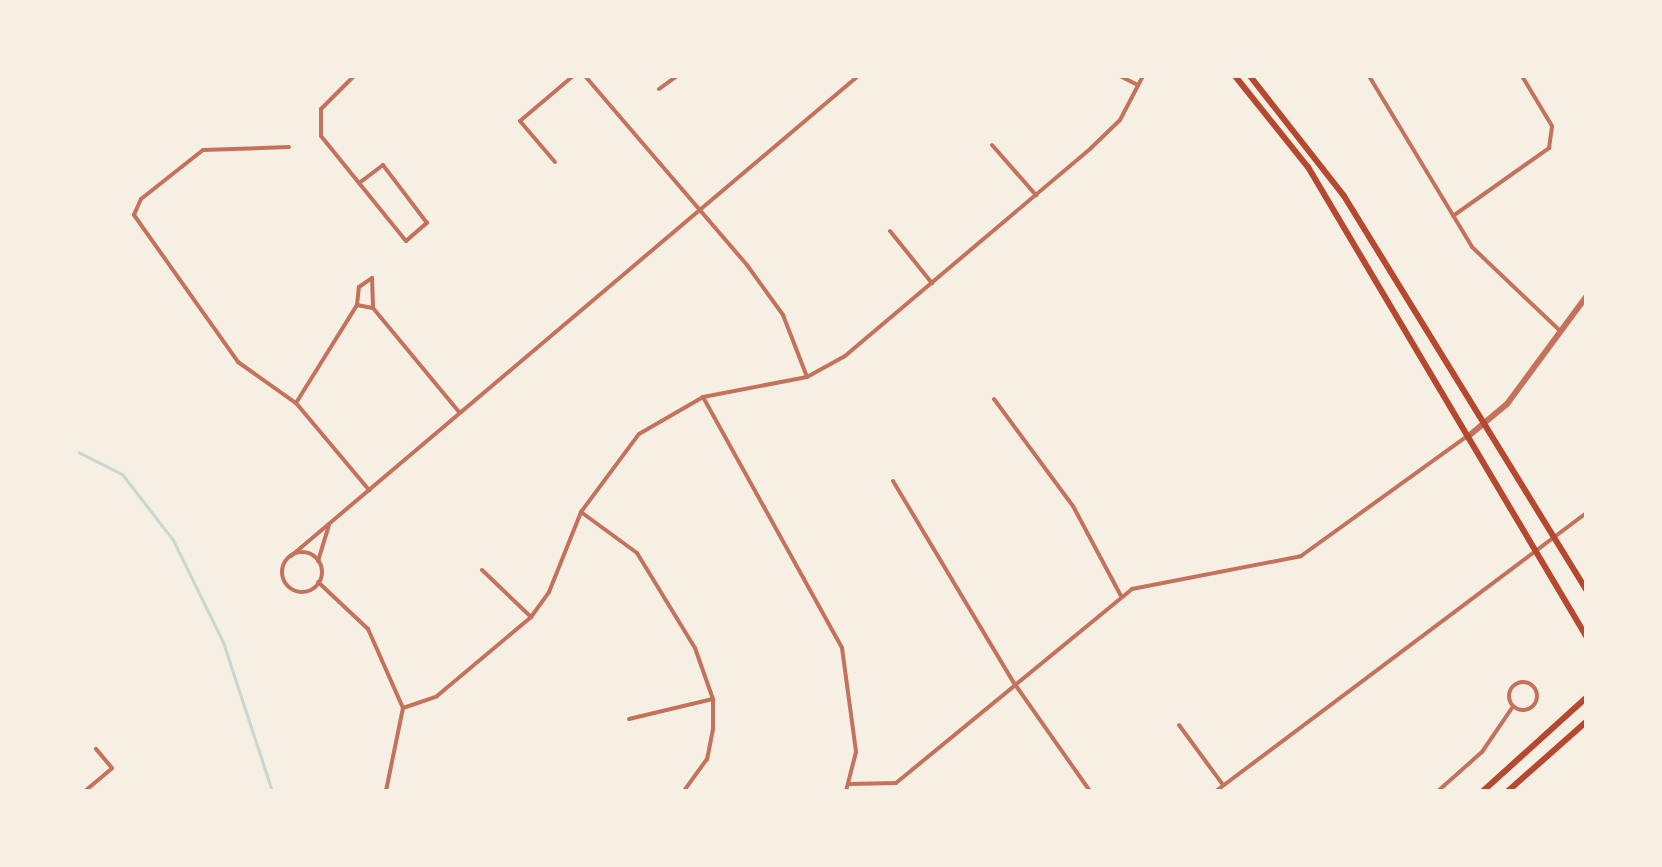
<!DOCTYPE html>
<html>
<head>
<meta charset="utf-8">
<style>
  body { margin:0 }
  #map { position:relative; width:1662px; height:867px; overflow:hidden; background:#f6efe4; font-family:Commissioner,sans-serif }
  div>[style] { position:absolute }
  .stream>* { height:3px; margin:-1.5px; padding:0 1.5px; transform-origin:1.5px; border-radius:1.5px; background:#c9d6d2 }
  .minor>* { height:4px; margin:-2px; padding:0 2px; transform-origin:2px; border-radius:2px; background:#c5725c }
  .minor>.ring { margin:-2px; padding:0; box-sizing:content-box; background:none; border:4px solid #c5725c; border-radius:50% }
  .tertiary>* { height:6px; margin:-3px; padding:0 3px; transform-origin:3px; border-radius:3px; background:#c5725c }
  .secondary>* { height:6px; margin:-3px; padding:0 3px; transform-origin:3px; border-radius:3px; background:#b5482f }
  span { translate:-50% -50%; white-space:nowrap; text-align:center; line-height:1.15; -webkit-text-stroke:7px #f6efe4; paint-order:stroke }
  .frame { position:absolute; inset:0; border:78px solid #f6efe4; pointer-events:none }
</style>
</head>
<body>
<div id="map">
  <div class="stream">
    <i style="left:76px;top:451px;width:51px;rotate:26.6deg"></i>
    <i style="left:122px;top:474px;width:83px;rotate:52.3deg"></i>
    <i style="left:173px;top:540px;width:114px;rotate:63.9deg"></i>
    <i style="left:223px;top:642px;width:157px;rotate:71.8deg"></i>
  </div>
  <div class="minor">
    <i style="left:354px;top:76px;width:47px;rotate:135deg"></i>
    <i style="left:321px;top:109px;width:27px;rotate:90deg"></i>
    <i style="left:321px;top:136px;width:135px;rotate:51deg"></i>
    <i style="left:406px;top:241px;width:28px;rotate:-41deg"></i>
    <i style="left:427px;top:223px;width:73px;rotate:-127.2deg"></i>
    <i style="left:383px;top:165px;width:30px;rotate:143deg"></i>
    <i style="left:585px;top:76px;width:249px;rotate:49.4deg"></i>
    <i style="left:747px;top:265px;width:62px;rotate:54.2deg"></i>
    <i style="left:783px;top:315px;width:66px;rotate:68.8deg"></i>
    <i style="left:1120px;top:76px;width:20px;rotate:27deg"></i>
    <i style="left:1369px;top:76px;width:200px;rotate:58.9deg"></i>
    <i style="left:1472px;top:247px;width:119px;rotate:43.6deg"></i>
    <i style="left:659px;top:89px;width:22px;rotate:-36deg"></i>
    <i style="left:992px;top:145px;width:67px;rotate:48.7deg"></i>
    <i style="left:289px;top:147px;width:86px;rotate:178deg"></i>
    <i style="left:203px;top:150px;width:79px;rotate:141.7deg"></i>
    <i style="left:141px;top:199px;width:17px;rotate:114deg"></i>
    <i style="left:134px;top:215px;width:180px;rotate:54.7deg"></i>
    <i style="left:238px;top:362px;width:71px;rotate:35.3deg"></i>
    <i style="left:296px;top:403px;width:114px;rotate:50deg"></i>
    <i style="left:555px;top:162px;width:54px;rotate:-130.5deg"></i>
    <i style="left:520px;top:121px;width:70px;rotate:-40.3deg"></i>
    <i style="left:1453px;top:216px;width:118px;rotate:-35.3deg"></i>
    <i style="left:1549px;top:148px;width:22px;rotate:-82deg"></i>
    <i style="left:1552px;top:126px;width:58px;rotate:-121deg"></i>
    <i style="left:890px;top:231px;width:67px;rotate:51.1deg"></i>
    <i style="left:357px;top:305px;width:18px;rotate:-84deg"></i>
    <i style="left:359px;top:287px;width:16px;rotate:-35deg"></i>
    <i style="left:372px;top:278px;width:30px;rotate:88deg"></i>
    <i style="left:703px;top:397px;width:287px;rotate:61deg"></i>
    <i style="left:842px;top:648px;width:105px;rotate:82.3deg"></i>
    <i style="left:856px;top:752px;width:40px;rotate:104.4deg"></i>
    <i style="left:994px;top:399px;width:133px;rotate:53.6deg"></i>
    <i style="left:1073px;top:506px;width:102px;rotate:61.9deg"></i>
    <i style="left:296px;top:403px;width:115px;rotate:-58.1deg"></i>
    <i style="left:357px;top:305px;width:16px;rotate:11deg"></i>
    <i style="left:373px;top:308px;width:136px;rotate:50.4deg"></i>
    <i style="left:893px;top:481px;width:235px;rotate:59.1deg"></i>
    <i style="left:1014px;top:683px;width:132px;rotate:54.9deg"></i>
    <i style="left:581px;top:512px;width:69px;rotate:36.2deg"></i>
    <i style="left:637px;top:553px;width:111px;rotate:58.6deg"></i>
    <i style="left:695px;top:648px;width:54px;rotate:70.6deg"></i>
    <i style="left:713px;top:699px;width:30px;rotate:90deg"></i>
    <i style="left:713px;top:729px;width:31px;rotate:101deg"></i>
    <i style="left:707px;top:759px;width:39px;rotate:126deg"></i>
    <i class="ring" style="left:282px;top:552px;width:36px;height:36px"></i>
    <i style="left:291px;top:556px;width:743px;rotate:-40.25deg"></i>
    <i style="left:318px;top:561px;width:38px;rotate:-73deg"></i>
    <i style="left:482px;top:570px;width:68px;rotate:43.8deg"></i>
    <i style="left:318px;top:582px;width:69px;rotate:43.2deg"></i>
    <i style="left:368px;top:629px;width:86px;rotate:66.1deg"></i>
    <i style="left:403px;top:708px;width:85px;rotate:101.6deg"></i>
    <i class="ring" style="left:1509px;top:682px;width:24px;height:24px"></i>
    <i style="left:403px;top:708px;width:36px;rotate:-19deg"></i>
    <i style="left:437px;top:696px;width:123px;rotate:-40deg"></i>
    <i style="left:531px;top:617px;width:31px;rotate:-54deg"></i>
    <i style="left:549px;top:592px;width:86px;rotate:-68.2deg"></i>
    <i style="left:581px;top:512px;width:97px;rotate:-53.4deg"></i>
    <i style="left:639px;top:434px;width:74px;rotate:-30deg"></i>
    <i style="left:703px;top:397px;width:106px;rotate:-10.9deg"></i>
    <i style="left:807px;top:377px;width:43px;rotate:-28.9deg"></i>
    <i style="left:845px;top:356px;width:322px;rotate:-40.2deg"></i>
    <i style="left:1091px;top:148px;width:40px;rotate:-44deg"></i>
    <i style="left:1120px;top:120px;width:50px;rotate:-62.4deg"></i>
    <i style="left:629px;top:719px;width:86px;rotate:-13.4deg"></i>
    <i style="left:1179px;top:725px;width:74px;rotate:53.7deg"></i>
    <i style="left:849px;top:784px;width:47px;rotate:-1.2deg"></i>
    <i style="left:896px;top:783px;width:306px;rotate:-39.4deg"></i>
    <i style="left:1132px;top:589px;width:172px;rotate:-11deg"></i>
    <i style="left:1301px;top:556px;width:207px;rotate:-35.8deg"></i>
    <i style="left:85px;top:791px;width:35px;rotate:-40deg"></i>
    <i style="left:112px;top:768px;width:25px;rotate:-130deg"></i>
    <i style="left:1216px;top:791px;width:463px;rotate:-36.9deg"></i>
    <i style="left:1438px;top:791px;width:59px;rotate:-41.6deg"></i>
    <i style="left:1482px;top:752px;width:53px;rotate:-55.7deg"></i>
  </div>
  <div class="tertiary">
    <i style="left:1471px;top:434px;width:47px;rotate:-39.8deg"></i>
    <i style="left:1507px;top:404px;width:133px;rotate:-53.6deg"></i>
  </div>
  <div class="secondary">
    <i style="left:1235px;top:76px;width:117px;rotate:51.3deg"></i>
    <i style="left:1308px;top:167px;width:545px;rotate:59.34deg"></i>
    <i style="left:1250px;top:76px;width:152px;rotate:51.9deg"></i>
    <i style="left:1344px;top:196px;width:462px;rotate:58.4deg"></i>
    <i style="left:1483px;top:791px;width:139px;rotate:-42.1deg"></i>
    <i style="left:1508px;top:791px;width:104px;rotate:-41.5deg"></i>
  </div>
  <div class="frame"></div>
</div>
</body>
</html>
